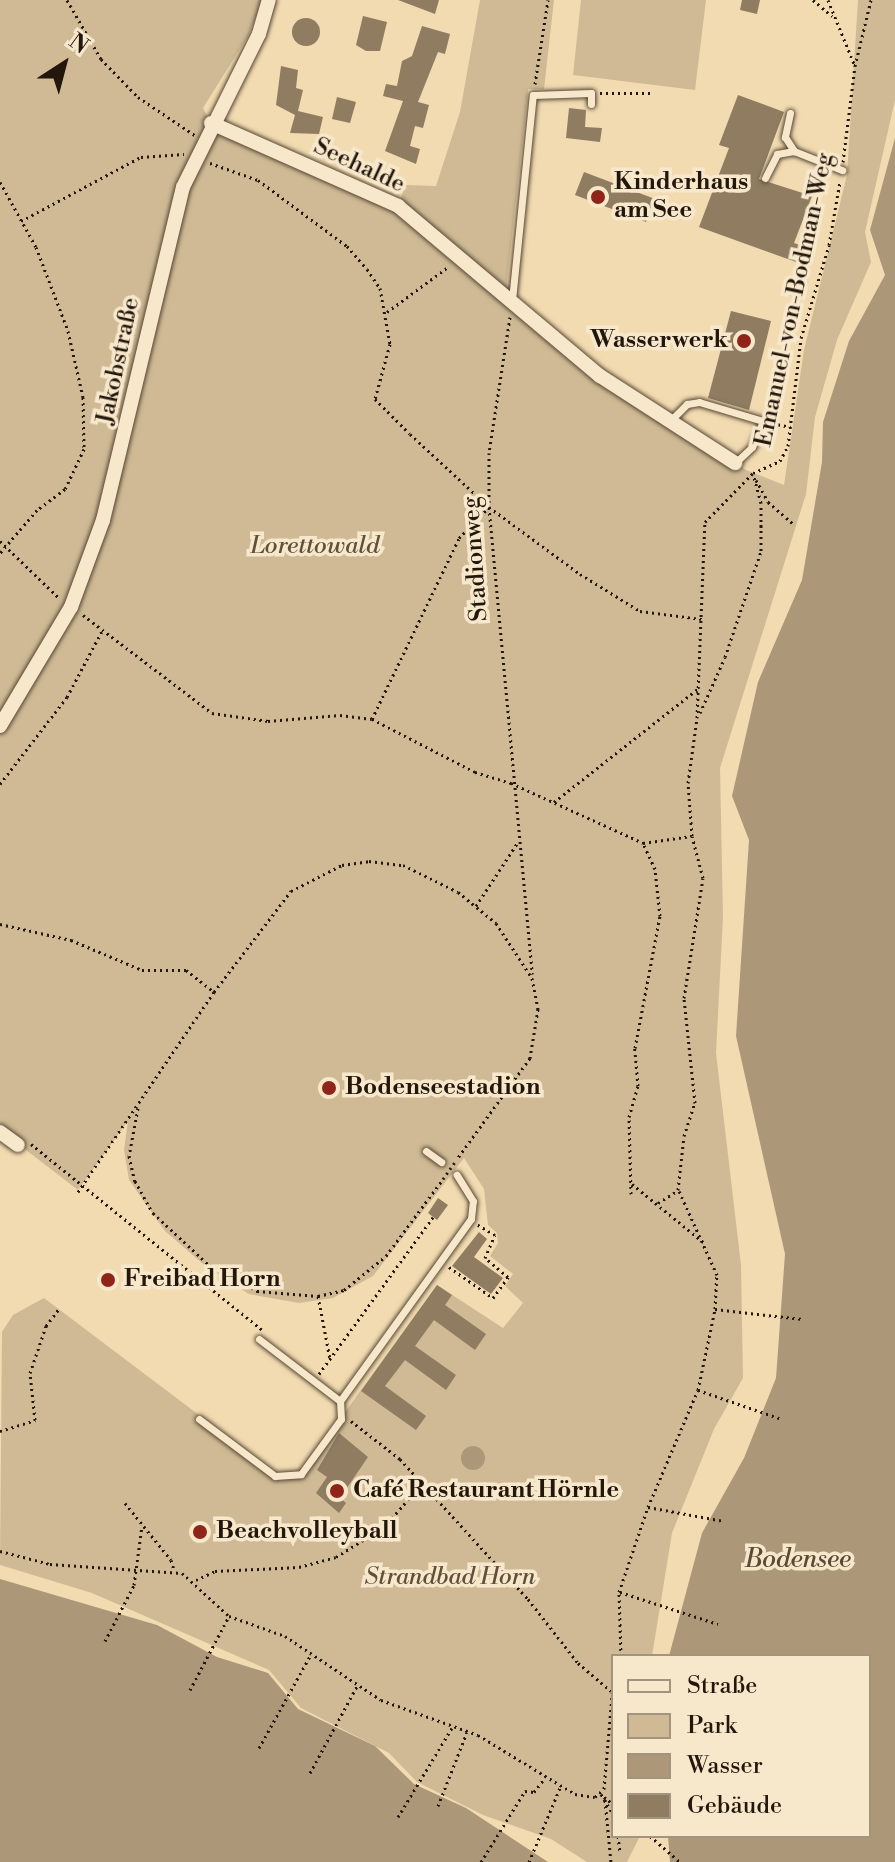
<!DOCTYPE html>
<html>
<head>
<meta charset="utf-8">
<style>
  body { margin:0 }
  #map { position:relative; width:895px; height:1862px; overflow:hidden; background:#f2dbb1; font-family:"Libre Bodoni",serif }
  div>[style] { position:absolute }
  .green>* { inset:0; background:#cfba95 }
  .water>* { inset:0; background:#ac9879 }
  .round { border-radius:50% }
  .building>* { inset:0; background:#8f7c61 }
  .path>* { height:3px; margin-top:-1.5px; transform-origin:0; background:repeating-linear-gradient(90deg,#23160b 0 2px,transparent 0 6px) }
  .roads { filter:drop-shadow(0 0 2px #574734) drop-shadow(0 0 2px #574734) }
  .service>* { height:7px; margin:-3.5px; padding:0 3.5px; transform-origin:3.5px; border-radius:3.5px; background:#f7e8cc }
  .minor>* { height:14px; margin:-7px; padding:0 7px; transform-origin:7px; border-radius:7px; background:#f7e8cc }
  .path-bridge>* { height:3px; margin-top:-1.5px; transform-origin:0; background:repeating-linear-gradient(90deg,#23160b 0 2px,transparent 0 6px) }
  .dots>* { width:22px; height:22px; translate:-50% -50%; box-sizing:border-box; border:4px solid #f7e8cc; border-radius:50% }
  span { translate:-50% -50%; white-space:nowrap; text-align:center; line-height:1.15; -webkit-text-stroke:7px #f7e8cc; paint-order:stroke }
  .street-label { font-size:24px; color:#23160b }
  .poi-label { font-size:24px; color:#23160b; font-weight:700 }
  .left { translate:0 -50%; text-align:left }
  .right { translate:-100% -50%; text-align:right }
  .park-label { font-size:24px; color:#5f4f3b; font-style:italic }
  .water-label { font-size:26px; color:#5a4a37; font-style:italic }
  .legend { position:absolute; left:611px; top:1654px; width:260px; height:184px; box-sizing:border-box; background:#f7e8cc; border:2px solid #a2947f; margin:0; padding:10px 14px; list-style:none; font-size:24px; color:#23160b }
  .legend li { display:flex; align-items:center; gap:16px; height:40px }
  .legend b { width:40px; border:2px solid #a2947f }
  .north { position:absolute; left:24px; top:24px; width:80px; height:80px; -webkit-text-stroke:6px #f7e8cc; paint-order:stroke; rotate:36deg; font-size:22px; font-weight:700; line-height:32px; text-align:center; color:#23160b }
  .north::after { content:''; display:block; margin:auto; width:28px; height:36px; background:#23160b; clip-path:polygon(50% 0,100% 100%,50% 72%,0 100%) }
</style>
</head>
<body>
<div id="map">
  <div class="green">
    <i style="clip-path:polygon(0 0,263px 0,248px 36px,203px 108px,211px 123px,398px 206px,668px 422px,746px 470px,784px 485px,804px 350px,847px 175px,858px 0,895px 0,895px 100px,865px 232px,871px 262px,837px 340px,815px 417px,806px 494px,720px 768px,723px 917px,716px 1053px,741px 1265px,743px 1378px,714px 1429px,672px 1533px,652px 1656px,613px 1656px,613px 1836px,640px 1836px,627px 1862px,587px 1862px,551px 1839px,483px 1815px,417px 1782px,389px 1753px,301px 1708px,269px 1670px,92px 1593px,0 1565px,2px 1332px,13px 1315px,44px 1298px,284px 1479px,301px 1473px,437px 1285px,503px 1328px,523px 1303px,505px 1286px,513px 1274px,490px 1256px,498px 1243px,497px 1233px,488px 1225px,484px 1189px,464px 1158px,373px 1276px,333px 1298px,299px 1303px,249px 1294px,203px 1264px,165px 1231px,129px 1180px,124px 1150px,128px 1121px,78px 1190px,0 1130px)"></i>
    <i style="clip-path:polygon(480px 0,554px 0,544px 89px,528px 89px,506px 291px,400px 201px,405px 185px,436px 186px,460px 112px)"></i>
    <i style="clip-path:polygon(581px 0,706px 0,695px 90px,573px 75px)"></i>
  </div>
  <div class="water">
    <i style="clip-path:polygon(895px 138px,895px 1862px,670px 1862px,668px 1836px,869px 1836px,869px 1656px,669px 1656px,702px 1533px,744px 1458px,776px 1378px,785px 1254px,736px 1036px,749px 840px,732px 796px,758px 682px,802px 580px,822px 462px,823px 422px,849px 341px,885px 275px,870px 230px)"></i>
    <i class="round" style="left:461px;top:1446px;width:24px;height:24px"></i>
    <i style="clip-path:polygon(0 1579px,157px 1625px,217px 1657px,268px 1673px,298px 1709px,375px 1746px,414px 1784px,466px 1808px,548px 1862px,0 1862px)"></i>
  </div>
  <div class="building">
    <i style="clip-path:polygon(398px 0,439px 0,435px 14px)"></i>
    <i style="clip-path:polygon(742px 0,760px 0,757px 14px,740px 10px)"></i>
    <i style="clip-path:polygon(363px 16px,387px 22px,380px 51px,366px 51px,356px 45px)"></i>
    <i class="round" style="left:292px;top:18px;width:28px;height:28px"></i>
    <i style="clip-path:polygon(422px 26px,450px 34px,445px 54px,438px 52px,418px 102px,429px 105px,423px 128px,415px 126px,410px 146px,420px 149px,416px 164px,385px 151px,403px 101px,383px 96px,386px 84px,397px 86px,402px 61px,412px 56px)"></i>
    <i style="clip-path:polygon(281px 66px,298px 70px,296px 88px,303px 90px,298px 111px,323px 117px,319px 134px,290px 133px,295px 115px,276px 105px)"></i>
    <i style="clip-path:polygon(738px 95px,784px 112px,759px 179px,812px 196px,794px 243px,813px 250px,807px 266px,699px 227px,729px 148px,719px 145px)"></i>
    <i style="clip-path:polygon(337px 97px,356px 102px,350px 123px,332px 119px)"></i>
    <i style="clip-path:polygon(569px 108px,586px 110px,585px 127px,602px 128px,600px 142px,566px 138px)"></i>
    <i style="clip-path:polygon(584px 172px,655px 199px,646px 222px,575px 195px)"></i>
    <i style="clip-path:polygon(731px 311px,771px 321px,749px 410px,708px 398px)"></i>
    <i style="clip-path:polygon(438px 1198px,448px 1205px,437px 1220px,428px 1213px)"></i>
    <i style="clip-path:polygon(479px 1232px,487px 1239px,474px 1257px,503px 1278px,491px 1294px,452px 1266px)"></i>
    <i style="clip-path:polygon(437px 1285px,452px 1295px,445px 1305px,486px 1334px,475px 1350px,434px 1320px,415px 1346px,456px 1375px,446px 1390px,405px 1360px,385px 1386px,426px 1416px,416px 1430px,361px 1391px)"></i>
    <i style="clip-path:polygon(339px 1433px,368px 1457px,340px 1498px,346px 1503px,339px 1513px,316px 1493px,327px 1477px,317px 1470px)"></i>
  </div>
  <div class="path">
    <i style="left:67px;top:0;width:68px;rotate:60deg"></i>
    <i style="left:101px;top:59px;width:53px;rotate:45.8deg"></i>
    <i style="left:138px;top:97px;width:70px;rotate:33.9deg"></i>
    <i style="left:813px;top:0;width:25px;rotate:40deg"></i>
    <i style="left:828px;top:0;width:71px;rotate:67.8deg"></i>
    <i style="left:535px;top:84px;width:85px;rotate:-81.2deg"></i>
    <i style="left:600px;top:93px;width:52px"></i>
    <i style="left:843px;top:162px;width:97px;rotate:-82.9deg"></i>
    <i style="left:855px;top:66px;width:68px;rotate:-76.4deg"></i>
    <i style="left:210px;top:163px;width:51px;rotate:19.5deg"></i>
    <i style="left:258px;top:180px;width:111px;rotate:36.6deg"></i>
    <i style="left:347px;top:246px;width:30px;rotate:49deg"></i>
    <i style="left:367px;top:269px;width:23px;rotate:56deg"></i>
    <i style="left:380px;top:288px;width:57px;rotate:79.9deg"></i>
    <i style="left:390px;top:344px;width:57px;rotate:105.3deg"></i>
    <i style="left:375px;top:399px;width:49px;rotate:45deg"></i>
    <i style="left:410px;top:434px;width:108px;rotate:42.7deg"></i>
    <i style="left:489px;top:507px;width:113px;rotate:36.4deg"></i>
    <i style="left:580px;top:574px;width:70px;rotate:31.7deg"></i>
    <i style="left:640px;top:611px;width:63px;rotate:7.4deg"></i>
    <i style="left:0;top:182px;width:74px;rotate:61deg"></i>
    <i style="left:36px;top:247px;width:90px;rotate:69.1deg"></i>
    <i style="left:68px;top:331px;width:68px;rotate:77.2deg"></i>
    <i style="left:83px;top:397px;width:52px;rotate:88.9deg"></i>
    <i style="left:84px;top:449px;width:44px;rotate:115.4deg"></i>
    <i style="left:65px;top:489px;width:35px;rotate:143deg"></i>
    <i style="left:37px;top:510px;width:57px;rotate:130.7deg"></i>
    <i style="left:21px;top:221px;width:136px;rotate:-28.1deg"></i>
    <i style="left:141px;top:157px;width:43px;rotate:-4deg"></i>
    <i style="left:387px;top:312px;width:76px;rotate:-36.4deg"></i>
    <i style="left:510px;top:317px;width:138px;rotate:98.8deg"></i>
    <i style="left:489px;top:453px;width:54px;rotate:90deg"></i>
    <i style="left:489px;top:507px;width:469px;rotate:84.7deg"></i>
    <i style="left:772px;top:423px;width:19px;rotate:12deg"></i>
    <i style="left:756px;top:480px;width:25px;rotate:61deg"></i>
    <i style="left:768px;top:502px;width:35px;rotate:41deg"></i>
    <i style="left:0;top:541px;width:83px;rotate:44deg"></i>
    <i style="left:83px;top:615px;width:162px;rotate:37.2deg"></i>
    <i style="left:212px;top:713px;width:57px;rotate:8.1deg"></i>
    <i style="left:268px;top:721px;width:72px;rotate:-4.8deg"></i>
    <i style="left:340px;top:715px;width:32px;rotate:7deg"></i>
    <i style="left:372px;top:719px;width:116px;rotate:27.2deg"></i>
    <i style="left:475px;top:772px;width:38px;rotate:17deg"></i>
    <i style="left:511px;top:783px;width:145px;rotate:24.4deg"></i>
    <i style="left:643px;top:843px;width:49px;rotate:-8.1deg"></i>
    <i style="left:700px;top:713px;width:61px;rotate:-65.9deg"></i>
    <i style="left:725px;top:657px;width:112px;rotate:-71.2deg"></i>
    <i style="left:761px;top:551px;width:48px;rotate:-90deg"></i>
    <i style="left:761px;top:503px;width:31px;rotate:-105deg"></i>
    <i style="left:372px;top:719px;width:201px;rotate:-64.3deg"></i>
    <i style="left:459px;top:538px;width:43px;rotate:-45.9deg"></i>
    <i style="left:0;top:784px;width:110px;rotate:-52.4deg"></i>
    <i style="left:67px;top:697px;width:77px;rotate:-62.1deg"></i>
    <i style="left:554px;top:802px;width:184px;rotate:-38.2deg"></i>
    <i style="left:476px;top:906px;width:77px;rotate:-56.7deg"></i>
    <i style="left:0;top:924px;width:73px;rotate:12.7deg"></i>
    <i style="left:71px;top:940px;width:77px;rotate:22.9deg"></i>
    <i style="left:142px;top:970px;width:44px"></i>
    <i style="left:186px;top:970px;width:36px;rotate:38deg"></i>
    <i style="left:138px;top:1108px;width:49px;rotate:100.6deg"></i>
    <i style="left:129px;top:1156px;width:26px;rotate:77deg"></i>
    <i style="left:135px;top:1181px;width:37px;rotate:61deg"></i>
    <i style="left:153px;top:1213px;width:76px;rotate:42.9deg"></i>
    <i style="left:209px;top:1265px;width:55px;rotate:28.4deg"></i>
    <i style="left:257px;top:1291px;width:61px;rotate:4.7deg"></i>
    <i style="left:318px;top:1296px;width:27px;rotate:-13deg"></i>
    <i style="left:344px;top:1290px;width:54px;rotate:-39deg"></i>
    <i style="left:386px;top:1256px;width:96px;rotate:-53.5deg"></i>
    <i style="left:31px;top:1144px;width:297px;rotate:38.8deg"></i>
    <i style="left:632px;top:1184px;width:92px;rotate:39.2deg"></i>
    <i style="left:678px;top:1190px;width:54px;rotate:-83.7deg"></i>
    <i style="left:684px;top:1136px;width:35px;rotate:-72deg"></i>
    <i style="left:695px;top:1103px;width:106px;rotate:-96deg"></i>
    <i style="left:684px;top:998px;width:121px;rotate:-81deg"></i>
    <i style="left:703px;top:878px;width:43px;rotate:-104.7deg"></i>
    <i style="left:692px;top:836px;width:53px;rotate:-94.3deg"></i>
    <i style="left:688px;top:783px;width:66px;rotate:-82.1deg"></i>
    <i style="left:697px;top:718px;width:196px;rotate:-87.7deg"></i>
    <i style="left:705px;top:522px;width:69px;rotate:-45.6deg"></i>
    <i style="left:753px;top:473px;width:30px;rotate:-24deg"></i>
    <i style="left:780px;top:461px;width:17px;rotate:-62deg"></i>
    <i style="left:788px;top:446px;width:109px;rotate:-83.1deg"></i>
    <i style="left:801px;top:338px;width:97px;rotate:-73.2deg"></i>
    <i style="left:829px;top:245px;width:65px;rotate:-80.2deg"></i>
    <i style="left:78px;top:1192px;width:242px;rotate:-55.8deg"></i>
    <i style="left:214px;top:992px;width:127px;rotate:-52.7deg"></i>
    <i style="left:291px;top:891px;width:57px;rotate:-27deg"></i>
    <i style="left:342px;top:865px;width:27px;rotate:-8deg"></i>
    <i style="left:369px;top:861px;width:34px;rotate:7deg"></i>
    <i style="left:403px;top:865px;width:61px;rotate:26.1deg"></i>
    <i style="left:458px;top:892px;width:49px;rotate:39.2deg"></i>
    <i style="left:496px;top:923px;width:66px;rotate:56.8deg"></i>
    <i style="left:532px;top:978px;width:32px;rotate:79deg"></i>
    <i style="left:538px;top:1009px;width:50px;rotate:99.3deg"></i>
    <i style="left:530px;top:1058px;width:125px;rotate:125.9deg"></i>
    <i style="left:631px;top:1194px;width:77px;rotate:-91.5deg"></i>
    <i style="left:629px;top:1117px;width:32px;rotate:-74deg"></i>
    <i style="left:638px;top:1086px;width:38px;rotate:-95deg"></i>
    <i style="left:635px;top:1048px;width:134px;rotate:-79.3deg"></i>
    <i style="left:660px;top:916px;width:47px;rotate:-96.1deg"></i>
    <i style="left:655px;top:869px;width:29px;rotate:-115deg"></i>
    <i style="left:658px;top:1203px;width:22px;rotate:-32deg"></i>
    <i style="left:449px;top:1267px;width:54px;rotate:35.2deg"></i>
    <i style="left:493px;top:1298px;width:26px;rotate:-54deg"></i>
    <i style="left:508px;top:1277px;width:30px;rotate:-140deg"></i>
    <i style="left:485px;top:1258px;width:25px;rotate:-67deg"></i>
    <i style="left:495px;top:1235px;width:21px;rotate:-149deg"></i>
    <i style="left:318px;top:1296px;width:64px;rotate:79.2deg"></i>
    <i style="left:715px;top:1309px;width:88px;rotate:6.6deg"></i>
    <i style="left:319px;top:1374px;width:194px;rotate:-54deg"></i>
    <i style="left:698px;top:1390px;width:86px;rotate:19.1deg"></i>
    <i style="left:351px;top:1421px;width:62px;rotate:37.8deg"></i>
    <i style="left:400px;top:1459px;width:190px;rotate:47.6deg"></i>
    <i style="left:528px;top:1599px;width:81px;rotate:52deg"></i>
    <i style="left:578px;top:1663px;width:43px;rotate:40.3deg"></i>
    <i style="left:0;top:1431px;width:37px;rotate:-17deg"></i>
    <i style="left:35px;top:1420px;width:47px;rotate:-96.1deg"></i>
    <i style="left:30px;top:1373px;width:50px;rotate:-71.2deg"></i>
    <i style="left:46px;top:1326px;width:21px;rotate:-53deg"></i>
    <i style="left:125px;top:1503px;width:73px;rotate:51.1deg"></i>
    <i style="left:171px;top:1560px;width:10px;rotate:73deg"></i>
    <i style="left:648px;top:1507px;width:77px;rotate:10.4deg"></i>
    <i style="left:0;top:1551px;width:52px;rotate:14.6deg"></i>
    <i style="left:50px;top:1564px;width:132px;rotate:3.9deg"></i>
    <i style="left:182px;top:1573px;width:64px;rotate:42.5deg"></i>
    <i style="left:229px;top:1616px;width:59px;rotate:19.7deg"></i>
    <i style="left:285px;top:1636px;width:115px;rotate:33.7deg"></i>
    <i style="left:381px;top:1700px;width:103px;rotate:19.8deg"></i>
    <i style="left:478px;top:1735px;width:114px;rotate:31.3deg"></i>
    <i style="left:575px;top:1794px;width:20px;rotate:9deg"></i>
    <i style="left:595px;top:1797px;width:12px;rotate:-42deg"></i>
    <i style="left:604px;top:1789px;width:104px;rotate:-85.1deg"></i>
    <i style="left:196px;top:1580px;width:21px;rotate:-25deg"></i>
    <i style="left:215px;top:1571px;width:84px;rotate:-2.7deg"></i>
    <i style="left:299px;top:1567px;width:38px;rotate:-15deg"></i>
    <i style="left:336px;top:1557px;width:57px;rotate:-32deg"></i>
    <i style="left:384px;top:1527px;width:56px;rotate:-48.6deg"></i>
    <i style="left:620px;top:1592px;width:103px;rotate:18.1deg"></i>
    <i style="left:105px;top:1641px;width:63px;rotate:-62.6deg"></i>
    <i style="left:134px;top:1585px;width:60px;rotate:-82.3deg"></i>
    <i style="left:621px;top:1656px;width:64px;rotate:-91.8deg"></i>
    <i style="left:619px;top:1592px;width:90px;rotate:-71.2deg"></i>
    <i style="left:648px;top:1507px;width:127px;rotate:-66.9deg"></i>
    <i style="left:698px;top:1390px;width:83px;rotate:-78.1deg"></i>
    <i style="left:715px;top:1309px;width:34px;rotate:-87deg"></i>
    <i style="left:717px;top:1275px;width:92px;rotate:-114.3deg"></i>
    <i style="left:190px;top:1690px;width:84px;rotate:-62.2deg"></i>
    <i style="left:259px;top:1748px;width:107px;rotate:-61deg"></i>
    <i style="left:310px;top:1773px;width:99px;rotate:-61.6deg"></i>
    <i style="left:601px;top:1794px;width:23px;rotate:59deg"></i>
    <i style="left:604px;top:1797px;width:11px;rotate:38deg"></i>
    <i style="left:605px;top:1800px;width:62px;rotate:84.5deg"></i>
    <i style="left:438px;top:1806px;width:79px;rotate:-68.6deg"></i>
    <i style="left:398px;top:1817px;width:104px;rotate:-58.8deg"></i>
    <i style="left:618px;top:1836px;width:16px;rotate:83deg"></i>
    <i style="left:650px;top:1836px;width:40px;rotate:41deg"></i>
    <i style="left:481px;top:1862px;width:84px;rotate:-58.2deg"></i>
    <i style="left:525px;top:1791px;width:9px;rotate:6deg"></i>
    <i style="left:534px;top:1792px;width:18px;rotate:-52deg"></i>
    <i style="left:529px;top:1862px;width:80px;rotate:-67.3deg"></i>
  </div>
  <div class="roads">
    <div class="service">
      <i style="left:790px;top:113px;width:25px;rotate:102deg"></i>
      <i style="left:785px;top:137px;width:17px;rotate:57deg"></i>
      <i style="left:765px;top:178px;width:27px;rotate:-63deg"></i>
      <i style="left:777px;top:154px;width:17px;rotate:-10deg"></i>
      <i style="left:794px;top:151px;width:52px;rotate:21.6deg"></i>
      <i style="left:512px;top:300px;width:206px;rotate:-84.2deg"></i>
      <i style="left:533px;top:95px;width:58px;rotate:-2deg"></i>
      <i style="left:591px;top:93px;width:11px;rotate:90deg"></i>
      <i style="left:670px;top:421px;width:24px;rotate:-45deg"></i>
      <i style="left:687px;top:404px;width:12px;rotate:-9deg"></i>
      <i style="left:699px;top:402px;width:67px;rotate:16.5deg"></i>
      <i style="left:763px;top:421px;width:28px;rotate:113deg"></i>
      <i style="left:752px;top:447px;width:23px;rotate:137deg"></i>
      <i style="left:426px;top:1151px;width:19px;rotate:36deg"></i>
      <i style="left:340px;top:1401px;width:224px;rotate:-54.3deg"></i>
      <i style="left:471px;top:1219px;width:18px;rotate:-84deg"></i>
      <i style="left:473px;top:1201px;width:31px;rotate:-122deg"></i>
      <i style="left:199px;top:1419px;width:95px;rotate:36.9deg"></i>
      <i style="left:275px;top:1476px;width:26px;rotate:-4deg"></i>
      <i style="left:301px;top:1474px;width:68px;rotate:-54deg"></i>
      <i style="left:341px;top:1419px;width:18px;rotate:-93deg"></i>
      <i style="left:340px;top:1401px;width:102px;rotate:-142.6deg"></i>
    </div>
    <div class="minor">
      <i style="left:211px;top:123px;width:205px;rotate:23.9deg"></i>
      <i style="left:398px;top:206px;width:264px;rotate:40.1deg"></i>
      <i style="left:600px;top:376px;width:161px;rotate:32.8deg"></i>
      <i style="left:0;top:726px;width:139px;rotate:-59.2deg"></i>
      <i style="left:71px;top:607px;width:93px;rotate:-69.8deg"></i>
      <i style="left:103px;top:520px;width:342px;rotate:-76.5deg"></i>
      <i style="left:183px;top:187px;width:171px;rotate:-63.6deg"></i>
      <i style="left:259px;top:34px;width:35px;rotate:-74deg"></i>
      <i style="left:0;top:1132px;width:22px;rotate:36deg"></i>
    </div>
  </div>
  <div class="path-bridge">
    <i style="left:443px;top:1179px;width:24px;rotate:-55deg"></i>
  </div>
  <div class="dots">
    <i style="left:598px;top:197px;background:#8f2418"></i>
    <i style="left:744px;top:341px;background:#8f2418"></i>
    <i style="left:329px;top:1088px;background:#8f2418"></i>
    <i style="left:108px;top:1280px;background:#8f2418"></i>
    <i style="left:337px;top:1491px;background:#8f2418"></i>
    <i style="left:200px;top:1532px;background:#8f2418"></i>
  </div>
  <div class="street-label">
    <span style="left:359px;top:166px;rotate:25deg">Seehalde</span>
    <span style="left:795px;top:300px;rotate:-78deg">Emanuel-von-Bodman-Weg</span>
    <span style="left:119px;top:361px;rotate:-78deg">Jakobstraße</span>
    <span style="left:476px;top:559px;rotate:-94deg">Stadionweg</span>
  </div>
  <div class="poi-label">
    <span class="left" style="left:614px;top:197px">Kinderhaus<br>am See</span>
    <span class="right" style="left:728px;top:341px">Wasserwerk</span>
    <span class="left" style="left:345px;top:1088px">Bodenseestadion</span>
    <span class="left" style="left:124px;top:1280px">Freibad Horn</span>
    <span class="left" style="left:353px;top:1491px">Café Restaurant Hörnle</span>
    <span class="left" style="left:216px;top:1532px">Beachvolleyball</span>
  </div>
  <div class="park-label">
    <span style="left:315px;top:547px">Lorettowald</span>
    <span style="left:450px;top:1578px">Strandbad Horn</span>
  </div>
  <div class="water-label">
    <span style="left:798px;top:1560px">Bodensee</span>
  </div>
  <ul class="legend">
  <li><b style="height:10px;background:#f7e8cc"></b>Straße</li>
  <li><b style="height:22px;background:#cfba95"></b>Park</li>
  <li><b style="height:22px;background:#ac9879"></b>Wasser</li>
  <li><b style="height:22px;background:#8f7c61"></b>Gebäude</li>
  </ul>
  <div class="north">N</div>
</div>
</body>
</html>
